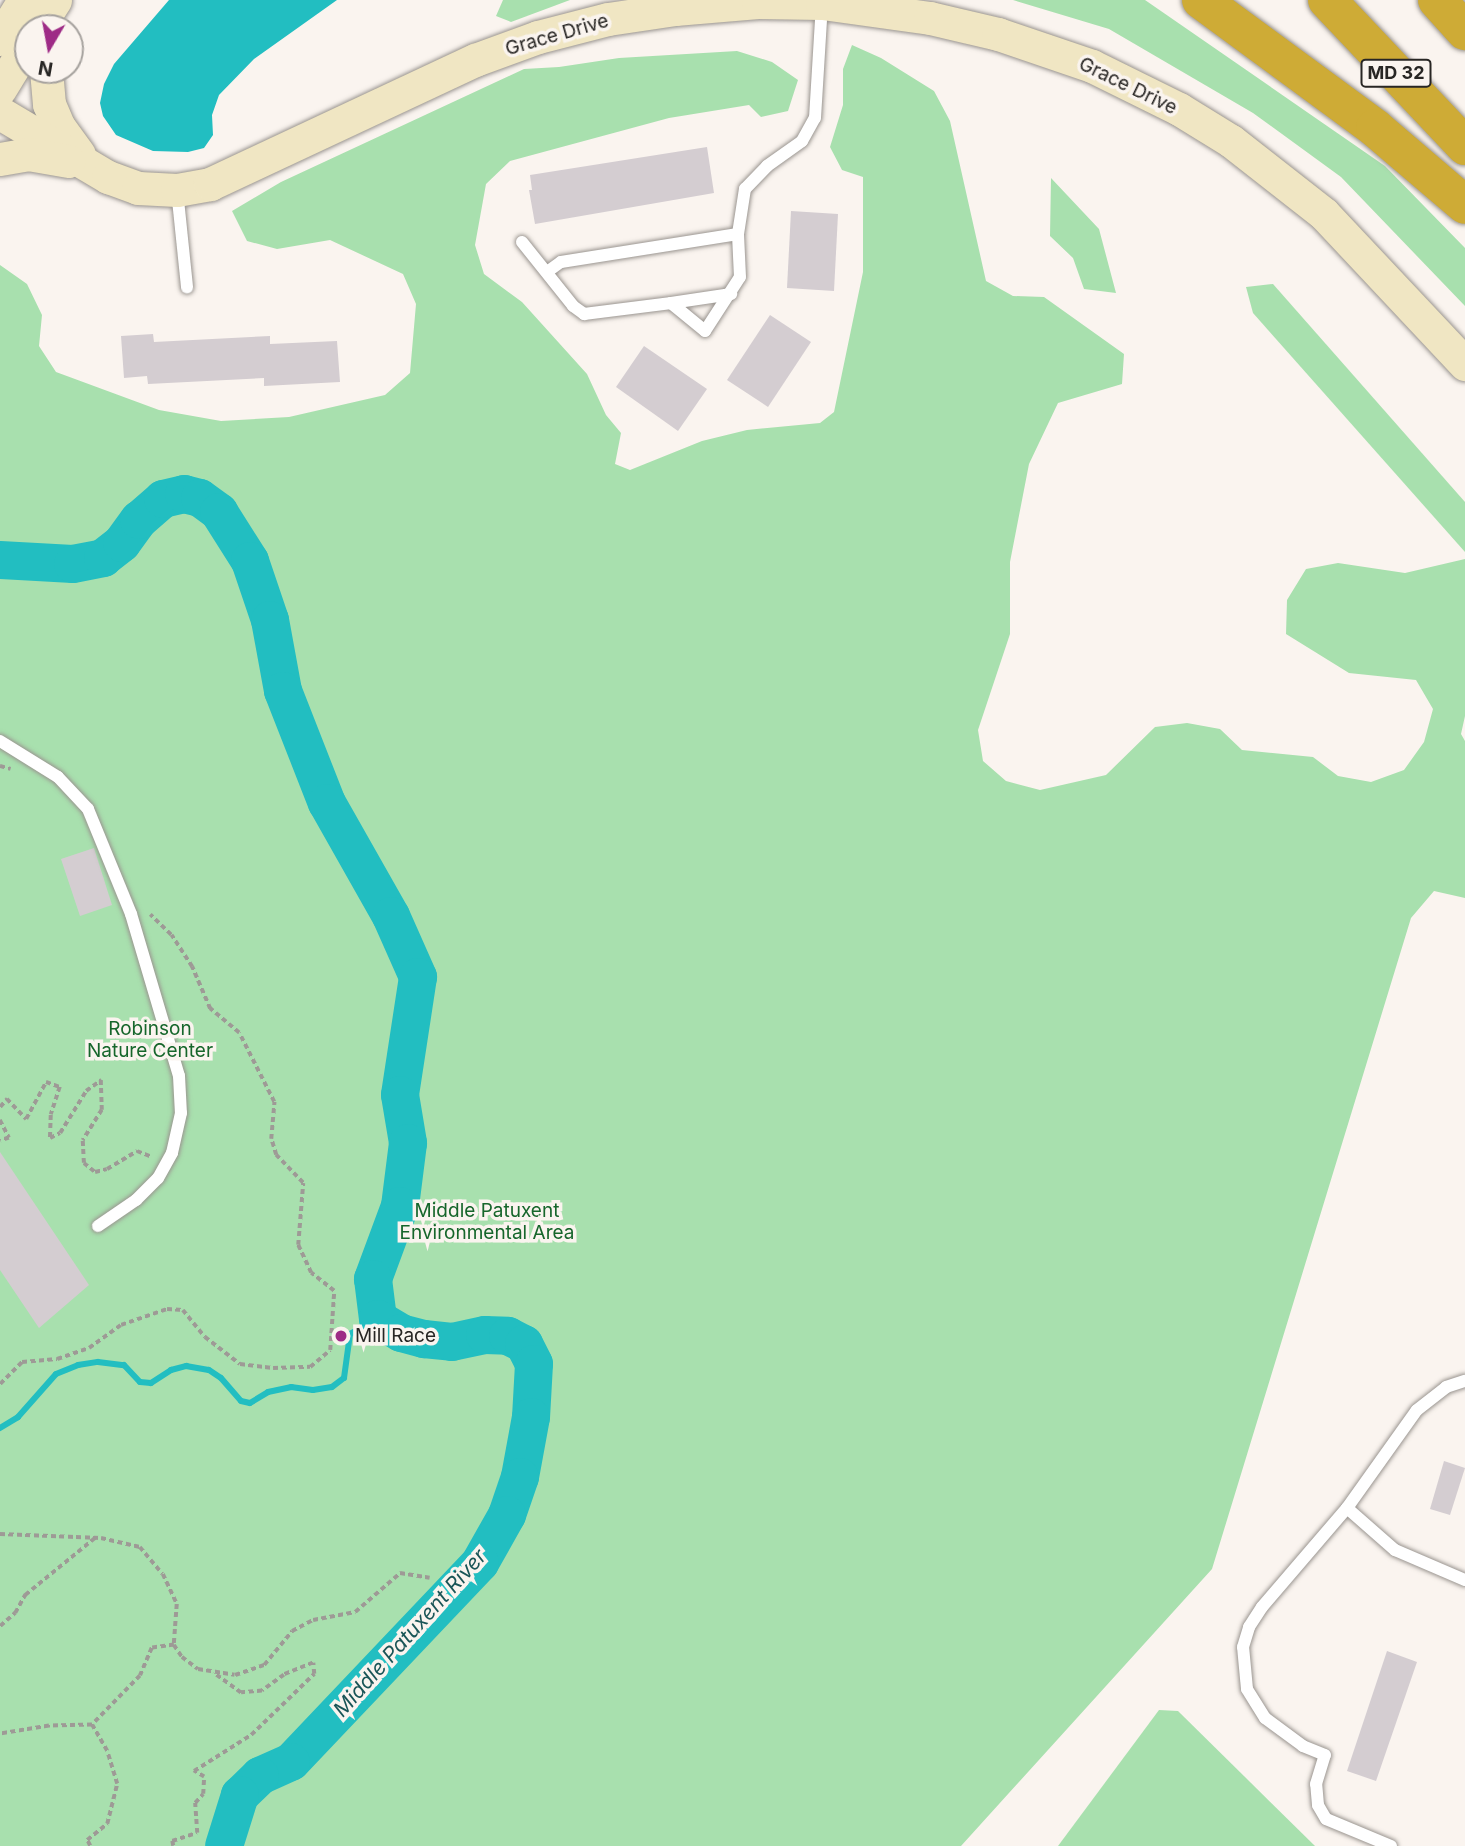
<!DOCTYPE html>
<html>
<head>
<meta charset="utf-8">
<style>
  body { margin:0 }
  #map { position:relative; width:1465px; height:1846px; overflow:hidden; background:#faf4ef; font-family:Inter,sans-serif }
  div>[style] { position:absolute }
  .green>* { inset:0; background:#a8e0ae }
  .water>* { inset:0; background:#22bec1 }
  .stream>* { height:6px; margin:-3px; padding:0 3px; transform-origin:3px; border-radius:3px; background:#22bec1 }
  .river>* { height:38px; margin:-19px; padding:0 19px; transform-origin:19px; border-radius:19px; background:#22bec1 }
  .building>* { inset:0; background:#d4cdd1 }
  .path>* { height:3.5px; margin-top:-1.75px; transform-origin:0; background:repeating-linear-gradient(90deg,#9e9a96 0 5px,transparent 0 8.5px) }
  .roads { filter:drop-shadow(0 0 2px #9a9590) drop-shadow(0 0 2px #9a9590) }
  .lane>* { height:12px; margin:-6px; padding:0 6px; transform-origin:6px; border-radius:6px; background:#fff }
  .secondary>* { height:33px; margin:-16.5px; padding:0 16.5px; transform-origin:16.5px; border-radius:16.5px; background:#f0e6c3 }
  .highway>* { height:38px; margin:-19px; padding:0 19px; transform-origin:19px; border-radius:19px; background:#ceab36 }
  .dots>* { width:19px; height:19px; translate:-50% -50%; box-sizing:border-box; border:4px solid #faf4ef; border-radius:50% }
  span { translate:-50% -50%; white-space:nowrap; text-align:center; line-height:1.15; -webkit-text-stroke:7px #faf4ef; paint-order:stroke }
  .shield-label span { padding:2px 5px; background:#faf4ef; border:2px solid; border-radius:5px; -webkit-text-stroke-width:0 }
  .shield-label { font-size:18px; color:#282624; font-weight:700 }
  .street-label { font-size:19px; color:#282624 }
  .park-label { font-size:19px; color:#16662b }
  .poi-label { font-size:19px; color:#282624 }
  .left { translate:0 -50%; text-align:left }
  .water-label { font-size:21px; color:#1a5557; font-style:italic }
  .north { position:absolute; left:14px; top:14px; width:70px; height:70px; box-sizing:border-box; background:#faf4ef; border:2px solid #a6a29e; border-radius:50%; rotate:190deg; font-size:19px; font-weight:700; line-height:28px; text-align:center; color:#282624 }
  .north::after { content:''; display:block; margin:auto; width:24px; height:32px; background:#9e2b86; clip-path:polygon(50% 0,100% 100%,50% 72%,0 100%) }
</style>
</head>
<body>
<div id="map">
  <div class="green">
    <i style="clip-path:polygon(503px 0,570px 0,511px 22px,496px 16px)"></i>
    <i style="clip-path:polygon(1013px 0,1145px 0,1385px 166px,1465px 248px,1465px 306px,1341px 177px,1253px 113px,1109px 29px)"></i>
    <i style="clip-path:polygon(852px 45px,881px 58px,934px 91px,950px 121px,986px 281px,1013px 296px,1044px 297px,1124px 354px,1122px 384px,1058px 403px,1029px 464px,1010px 562px,1010px 634px,978px 730px,983px 761px,1006px 781px,1040px 790px,1106px 775px,1155px 727px,1187px 723px,1220px 729px,1242px 750px,1313px 757px,1338px 776px,1371px 782px,1404px 770px,1424px 742px,1433px 709px,1416px 680px,1349px 673px,1286px 634px,1287px 600px,1306px 569px,1338px 563px,1405px 573px,1465px 559px,1465px 716px,1461px 734px,1465px 741px,1465px 898px,1434px 891px,1411px 918px,1212px 1569px,961px 1846px,0 1846px,0 265px,27px 284px,42px 315px,39px 346px,56px 372px,159px 410px,221px 421px,289px 417px,385px 395px,410px 373px,416px 304px,403px 274px,330px 240px,277px 249px,247px 241px,232px 211px,281px 182px,524px 69px,559px 67px,619px 58px,737px 51px,772px 62px,798px 80px,788px 111px,761px 117px,749px 105px,669px 118px,510px 161px,486px 184px,475px 245px,484px 274px,522px 302px,587px 374px,606px 415px,621px 433px,615px 464px,630px 470px,702px 441px,747px 430px,820px 423px,834px 412px,863px 272px,863px 177px,842px 170px,830px 147px,843px 105px,843px 69px)"></i>
    <i style="clip-path:polygon(1051px 178px,1099px 229px,1116px 293px,1084px 289px,1073px 258px,1050px 236px)"></i>
    <i style="clip-path:polygon(1273px 284px,1465px 502px,1465px 552px,1253px 313px,1246px 287px)"></i>
    <i style="clip-path:polygon(1159px 1710px,1178px 1711px,1315px 1846px,1058px 1846px)"></i>
  </div>
  <div class="water">
    <i style="clip-path:polygon(169px 0,337px 0,254px 59px,219px 95px,212px 115px,213px 135px,204px 148px,188px 152px,153px 151px,116px 135px,103px 116px,100px 103px,104px 84px,114px 64px)"></i>
  </div>
  <div class="stream">
    <i style="left:0;top:1428px;width:21px;rotate:-31deg"></i>
    <i style="left:18px;top:1417px;width:57px;rotate:-48.5deg"></i>
    <i style="left:56px;top:1374px;width:24px;rotate:-22deg"></i>
    <i style="left:78px;top:1365px;width:20px;rotate:-9deg"></i>
    <i style="left:98px;top:1362px;width:26px;rotate:7deg"></i>
    <i style="left:124px;top:1365px;width:23px;rotate:47deg"></i>
    <i style="left:140px;top:1382px;width:11px;rotate:5deg"></i>
    <i style="left:151px;top:1383px;width:24px;rotate:-33deg"></i>
    <i style="left:171px;top:1370px;width:16px;rotate:-15deg"></i>
    <i style="left:186px;top:1366px;width:23px;rotate:10deg"></i>
    <i style="left:209px;top:1370px;width:14px;rotate:34deg"></i>
    <i style="left:221px;top:1378px;width:30px;rotate:49deg"></i>
    <i style="left:241px;top:1401px;width:9px;rotate:13deg"></i>
    <i style="left:250px;top:1403px;width:21px;rotate:-31deg"></i>
    <i style="left:268px;top:1392px;width:24px;rotate:-12deg"></i>
    <i style="left:291px;top:1387px;width:22px;rotate:8deg"></i>
    <i style="left:313px;top:1390px;width:19px;rotate:-9deg"></i>
    <i style="left:332px;top:1387px;width:15px;rotate:-37deg"></i>
    <i style="left:344px;top:1378px;width:44px;rotate:-82.2deg"></i>
    <i style="left:350px;top:1334px;width:32px;rotate:-28deg"></i>
  </div>
  <div class="river">
    <i style="left:0;top:560px;width:73px;rotate:3.1deg"></i>
    <i style="left:73px;top:564px;width:31px;rotate:-11deg"></i>
    <i style="left:103px;top:558px;width:24px;rotate:-38deg"></i>
    <i style="left:122px;top:543px;width:29px;rotate:-54deg"></i>
    <i style="left:139px;top:520px;width:32px;rotate:-41deg"></i>
    <i style="left:163px;top:499px;width:22px;rotate:-13deg"></i>
    <i style="left:184px;top:494px;width:16px;rotate:14deg"></i>
    <i style="left:200px;top:498px;width:24px;rotate:36deg"></i>
    <i style="left:219px;top:512px;width:58px;rotate:57.7deg"></i>
    <i style="left:250px;top:561px;width:62px;rotate:71.3deg"></i>
    <i style="left:270px;top:620px;width:72px;rotate:79.6deg"></i>
    <i style="left:283px;top:691px;width:120px;rotate:68.6deg"></i>
    <i style="left:327px;top:803px;width:130px;rotate:60.5deg"></i>
    <i style="left:391px;top:916px;width:67px;rotate:66.1deg"></i>
    <i style="left:418px;top:977px;width:119px;rotate:98.7deg"></i>
    <i style="left:400px;top:1095px;width:49px;rotate:80.5deg"></i>
    <i style="left:408px;top:1143px;width:64px;rotate:97.2deg"></i>
    <i style="left:400px;top:1206px;width:78px;rotate:110.3deg"></i>
    <i style="left:373px;top:1279px;width:40px;rotate:82.9deg"></i>
    <i style="left:378px;top:1319px;width:27px;rotate:31deg"></i>
    <i style="left:401px;top:1333px;width:24px;rotate:15deg"></i>
    <i style="left:424px;top:1339px;width:28px;rotate:6deg"></i>
    <i style="left:452px;top:1342px;width:34px;rotate:-12deg"></i>
    <i style="left:485px;top:1335px;width:23px;rotate:2deg"></i>
    <i style="left:508px;top:1336px;width:18px;rotate:27deg"></i>
    <i style="left:524px;top:1344px;width:22px;rotate:63deg"></i>
    <i style="left:534px;top:1364px;width:53px;rotate:93.2deg"></i>
    <i style="left:531px;top:1417px;width:61px;rotate:100.4deg"></i>
    <i style="left:520px;top:1477px;width:40px;rotate:108.9deg"></i>
    <i style="left:507px;top:1515px;width:55px;rotate:119.4deg"></i>
    <i style="left:480px;top:1563px;width:274px;rotate:133.5deg"></i>
    <i style="left:291px;top:1762px;width:34px;rotate:156deg"></i>
    <i style="left:260px;top:1776px;width:28px;rotate:136deg"></i>
    <i style="left:240px;top:1795px;width:53px;rotate:107.4deg"></i>
  </div>
  <div class="building">
    <i style="clip-path:polygon(707px 147px,714px 193px,535px 224px,529px 190px,532px 190px,530px 175px)"></i>
    <i style="clip-path:polygon(791px 211px,838px 214px,834px 291px,787px 288px)"></i>
    <i style="clip-path:polygon(770px 315px,811px 342px,768px 407px,727px 380px)"></i>
    <i style="clip-path:polygon(153px 334px,154px 342px,270px 336px,270px 344px,337px 341px,340px 382px,264px 386px,264px 378px,148px 384px,147px 376px,124px 378px,121px 336px)"></i>
    <i style="clip-path:polygon(644px 346px,707px 389px,678px 431px,616px 387px)"></i>
    <i style="clip-path:polygon(94px 848px,112px 905px,80px 916px,61px 859px)"></i>
    <i style="clip-path:polygon(0 1152px,89px 1285px,39px 1328px,0 1270px)"></i>
    <i style="clip-path:polygon(1444px 1461px,1465px 1468px,1450px 1515px,1430px 1509px)"></i>
    <i style="clip-path:polygon(1387px 1651px,1417px 1662px,1376px 1781px,1347px 1771px)"></i>
  </div>
  <div class="path">
    <i style="left:0;top:766px;width:11px;rotate:15deg"></i>
    <i style="left:0;top:1107px;width:11px;rotate:-49deg"></i>
    <i style="left:7px;top:1099px;width:28px;rotate:46deg"></i>
    <i style="left:26px;top:1119px;width:42px;rotate:-61.6deg"></i>
    <i style="left:46px;top:1082px;width:15px;rotate:20deg"></i>
    <i style="left:60px;top:1087px;width:29px;rotate:108deg"></i>
    <i style="left:51px;top:1115px;width:23px;rotate:92deg"></i>
    <i style="left:50px;top:1138px;width:11px;rotate:-27deg"></i>
    <i style="left:60px;top:1133px;width:49px;rotate:-58.2deg"></i>
    <i style="left:86px;top:1091px;width:19px;rotate:-36deg"></i>
    <i style="left:101px;top:1080px;width:30px;rotate:88deg"></i>
    <i style="left:102px;top:1110px;width:36px;rotate:122deg"></i>
    <i style="left:83px;top:1141px;width:22px;rotate:87deg"></i>
    <i style="left:84px;top:1163px;width:14px;rotate:39deg"></i>
    <i style="left:95px;top:1172px;width:12px;rotate:-14deg"></i>
    <i style="left:107px;top:1169px;width:35px;rotate:-31deg"></i>
    <i style="left:137px;top:1151px;width:16px;rotate:22deg"></i>
    <i style="left:0;top:1120px;width:20px;rotate:63deg"></i>
    <i style="left:9px;top:1138px;width:9px;rotate:162deg"></i>
    <i style="left:0;top:1384px;width:31px;rotate:-45deg"></i>
    <i style="left:22px;top:1362px;width:35px;rotate:-5deg"></i>
    <i style="left:57px;top:1359px;width:34px;rotate:-19deg"></i>
    <i style="left:89px;top:1348px;width:39px;rotate:-36deg"></i>
    <i style="left:121px;top:1325px;width:49px;rotate:-19.2deg"></i>
    <i style="left:167px;top:1309px;width:16px;rotate:4deg"></i>
    <i style="left:183px;top:1310px;width:35px;rotate:51deg"></i>
    <i style="left:205px;top:1337px;width:44px;rotate:37.6deg"></i>
    <i style="left:240px;top:1364px;width:33px;rotate:7deg"></i>
    <i style="left:273px;top:1368px;width:37px;rotate:-2deg"></i>
    <i style="left:310px;top:1367px;width:26px;rotate:-40deg"></i>
    <i style="left:330px;top:1350px;width:59px;rotate:-86.1deg"></i>
    <i style="left:334px;top:1291px;width:29px;rotate:-142deg"></i>
    <i style="left:311px;top:1273px;width:31px;rotate:-115deg"></i>
    <i style="left:298px;top:1245px;width:62px;rotate:-85.4deg"></i>
    <i style="left:303px;top:1183px;width:39px;rotate:-134deg"></i>
    <i style="left:276px;top:1155px;width:17px;rotate:-107deg"></i>
    <i style="left:271px;top:1139px;width:37px;rotate:-85deg"></i>
    <i style="left:274px;top:1102px;width:77px;rotate:-116.9deg"></i>
    <i style="left:239px;top:1033px;width:38px;rotate:-140deg"></i>
    <i style="left:210px;top:1009px;width:46px;rotate:-113.2deg"></i>
    <i style="left:192px;top:967px;width:38px;rotate:-123deg"></i>
    <i style="left:171px;top:935px;width:29px;rotate:-136deg"></i>
    <i style="left:0;top:1534px;width:101px;rotate:2.3deg"></i>
    <i style="left:101px;top:1538px;width:40px;rotate:13deg"></i>
    <i style="left:140px;top:1547px;width:35px;rotate:50deg"></i>
    <i style="left:163px;top:1574px;width:33px;rotate:65deg"></i>
    <i style="left:177px;top:1604px;width:41px;rotate:94.2deg"></i>
    <i style="left:174px;top:1645px;width:22px;rotate:172deg"></i>
    <i style="left:152px;top:1648px;width:30px;rotate:113deg"></i>
    <i style="left:140px;top:1676px;width:69px;rotate:134.4deg"></i>
    <i style="left:92px;top:1725px;width:43px;rotate:178.7deg"></i>
    <i style="left:49px;top:1726px;width:50px;rotate:170.7deg"></i>
    <i style="left:0;top:1626px;width:20px;rotate:-41deg"></i>
    <i style="left:15px;top:1613px;width:21px;rotate:-61deg"></i>
    <i style="left:25px;top:1595px;width:90px;rotate:-39.2deg"></i>
    <i style="left:174px;top:1645px;width:14px;rotate:56deg"></i>
    <i style="left:182px;top:1657px;width:20px;rotate:37deg"></i>
    <i style="left:198px;top:1669px;width:37px;rotate:9deg"></i>
    <i style="left:235px;top:1675px;width:31px;rotate:-19deg"></i>
    <i style="left:264px;top:1665px;width:44px;rotate:-50.5deg"></i>
    <i style="left:292px;top:1631px;width:24px;rotate:-28deg"></i>
    <i style="left:313px;top:1620px;width:43px;rotate:-10.8deg"></i>
    <i style="left:355px;top:1612px;width:60px;rotate:-40.9deg"></i>
    <i style="left:400px;top:1573px;width:30px;rotate:9deg"></i>
    <i style="left:90px;top:1846px;width:7px;rotate:-117deg"></i>
    <i style="left:87px;top:1840px;width:26px;rotate:-39deg"></i>
    <i style="left:107px;top:1824px;width:41px;rotate:-76deg"></i>
    <i style="left:117px;top:1784px;width:34px;rotate:-107deg"></i>
    <i style="left:107px;top:1751px;width:30px;rotate:-120deg"></i>
    <i style="left:173px;top:1846px;width:5px;rotate:-101deg"></i>
    <i style="left:172px;top:1841px;width:26px;rotate:-18deg"></i>
    <i style="left:197px;top:1833px;width:30px;rotate:-94deg"></i>
    <i style="left:195px;top:1803px;width:12px;rotate:-48deg"></i>
    <i style="left:203px;top:1794px;width:17px;rotate:-87deg"></i>
    <i style="left:204px;top:1777px;width:12px;rotate:-149deg"></i>
    <i style="left:194px;top:1771px;width:67px;rotate:-32.3deg"></i>
    <i style="left:251px;top:1735px;width:88px;rotate:-44.1deg"></i>
    <i style="left:314px;top:1674px;width:11px;rotate:-95deg"></i>
    <i style="left:313px;top:1663px;width:31px;rotate:158deg"></i>
    <i style="left:284px;top:1675px;width:27px;rotate:144deg"></i>
    <i style="left:262px;top:1691px;width:21px;rotate:175deg"></i>
    <i style="left:241px;top:1693px;width:34px;rotate:-144deg"></i>
  </div>
  <div class="roads">
    <div class="lane">
      <i style="left:177px;top:190px;width:98px;rotate:84.1deg"></i>
      <i style="left:522px;top:242px;width:82px;rotate:51.4deg"></i>
      <i style="left:573px;top:306px;width:14px;rotate:36deg"></i>
      <i style="left:584px;top:314px;width:88px;rotate:-7.2deg"></i>
      <i style="left:671px;top:303px;width:44px;rotate:39.5deg"></i>
      <i style="left:705px;top:331px;width:64px;rotate:-57.1deg"></i>
      <i style="left:740px;top:277px;width:43px;rotate:-92.7deg"></i>
      <i style="left:738px;top:234px;width:46px;rotate:-81.2deg"></i>
      <i style="left:745px;top:189px;width:32px;rotate:-46deg"></i>
      <i style="left:767px;top:166px;width:43px;rotate:-35.5deg"></i>
      <i style="left:802px;top:141px;width:26px;rotate:-61deg"></i>
      <i style="left:815px;top:118px;width:115px;rotate:-86.5deg"></i>
      <i style="left:547px;top:272px;width:17px;rotate:-36deg"></i>
      <i style="left:561px;top:262px;width:179px;rotate:-9deg"></i>
      <i style="left:671px;top:303px;width:61px;rotate:-8.5deg"></i>
      <i style="left:0;top:741px;width:68px;rotate:31.8deg"></i>
      <i style="left:58px;top:777px;width:44px;rotate:46.8deg"></i>
      <i style="left:88px;top:809px;width:113px;rotate:67.7deg"></i>
      <i style="left:131px;top:914px;width:169px;rotate:73.5deg"></i>
      <i style="left:179px;top:1076px;width:37px;rotate:87deg"></i>
      <i style="left:181px;top:1113px;width:41px;rotate:102.7deg"></i>
      <i style="left:172px;top:1153px;width:29px;rotate:119deg"></i>
      <i style="left:158px;top:1178px;width:31px;rotate:135deg"></i>
      <i style="left:136px;top:1200px;width:46px;rotate:145.6deg"></i>
      <i style="left:1347px;top:1508px;width:64px;rotate:41.2deg"></i>
      <i style="left:1395px;top:1550px;width:76px;rotate:23.2deg"></i>
      <i style="left:1391px;top:1846px;width:70px;rotate:-157.4deg"></i>
      <i style="left:1326px;top:1819px;width:16px;rotate:-120deg"></i>
      <i style="left:1318px;top:1805px;width:21px;rotate:-95deg"></i>
      <i style="left:1316px;top:1784px;width:30px;rotate:-73deg"></i>
      <i style="left:1325px;top:1755px;width:24px;rotate:-158deg"></i>
      <i style="left:1303px;top:1746px;width:47px;rotate:-143.6deg"></i>
      <i style="left:1265px;top:1718px;width:34px;rotate:-122deg"></i>
      <i style="left:1247px;top:1689px;width:42px;rotate:-95.4deg"></i>
      <i style="left:1243px;top:1647px;width:21px;rotate:-73deg"></i>
      <i style="left:1249px;top:1627px;width:24px;rotate:-57deg"></i>
      <i style="left:1262px;top:1607px;width:130px;rotate:-49.4deg"></i>
      <i style="left:1347px;top:1508px;width:120px;rotate:-54.5deg"></i>
      <i style="left:1417px;top:1410px;width:37px;rotate:-38deg"></i>
      <i style="left:1446px;top:1387px;width:20px;rotate:-18deg"></i>
    </div>
    <div class="secondary">
      <i style="left:37px;top:28px;width:33px;rotate:-57deg"></i>
      <i style="left:0;top:39px;width:46px;rotate:-58.4deg"></i>
      <i style="left:46px;top:70px;width:34px;rotate:85deg"></i>
      <i style="left:49px;top:104px;width:25px;rotate:67deg"></i>
      <i style="left:59px;top:127px;width:34px;rotate:54deg"></i>
      <i style="left:0;top:89px;width:54px;rotate:-58.7deg"></i>
      <i style="left:0;top:113px;width:126px;rotate:30.7deg"></i>
      <i style="left:108px;top:177px;width:32px;rotate:20deg"></i>
      <i style="left:138px;top:188px;width:39px;rotate:3deg"></i>
      <i style="left:177px;top:190px;width:34px;rotate:-10deg"></i>
      <i style="left:210px;top:184px;width:293px;rotate:-25.1deg"></i>
      <i style="left:475px;top:60px;width:67px;rotate:-20.1deg"></i>
      <i style="left:538px;top:37px;width:72px;rotate:-14.4deg"></i>
      <i style="left:608px;top:19px;width:68px;rotate:-8.5deg"></i>
      <i style="left:675px;top:9px;width:83px;rotate:-4.8deg"></i>
      <i style="left:758px;top:2px;width:64px;rotate:0.9deg"></i>
      <i style="left:822px;top:3px;width:109px;rotate:7.9deg"></i>
      <i style="left:930px;top:18px;width:70px;rotate:13.2deg"></i>
      <i style="left:998px;top:34px;width:99px;rotate:18.8deg"></i>
      <i style="left:1092px;top:66px;width:97px;rotate:26.3deg"></i>
      <i style="left:1179px;top:109px;width:61px;rotate:31.6deg"></i>
      <i style="left:1231px;top:141px;width:118px;rotate:38.1deg"></i>
      <i style="left:1324px;top:214px;width:206px;rotate:46.8deg"></i>
      <i style="left:0;top:159px;width:28px;rotate:-10deg"></i>
      <i style="left:28px;top:154px;width:41px;rotate:9.9deg"></i>
    </div>
    <div class="highway">
      <i style="left:1201px;top:0;width:216px;rotate:36.3deg"></i>
      <i style="left:1375px;top:128px;width:118px;rotate:40.5deg"></i>
      <i style="left:1327px;top:0;width:201px;rotate:46.6deg"></i>
      <i style="left:1437px;top:0;width:42px;rotate:47.9deg"></i>
    </div>
  </div>
  <div class="dots">
    <i style="left:341px;top:1336px;background:#9e2b86"></i>
  </div>
  <div class="shield-label">
    <span style="left:1396px;top:73px">MD 32</span>
  </div>
  <div class="street-label">
    <span style="left:557px;top:35px;rotate:-16deg">Grace Drive</span>
    <span style="left:1128px;top:86px;rotate:26deg">Grace Drive</span>
  </div>
  <div class="park-label">
    <span style="left:150px;top:1040px">Robinson<br>Nature Center</span>
    <span style="left:487px;top:1222px">Middle Patuxent<br>Environmental Area</span>
  </div>
  <div class="poi-label">
    <span class="left" style="left:355px;top:1336px">Mill Race</span>
  </div>
  <div class="water-label">
    <span style="left:410px;top:1633px;rotate:-48deg">Middle Patuxent River</span>
  </div>
  <div class="north">N</div>
</div>
</body>
</html>
